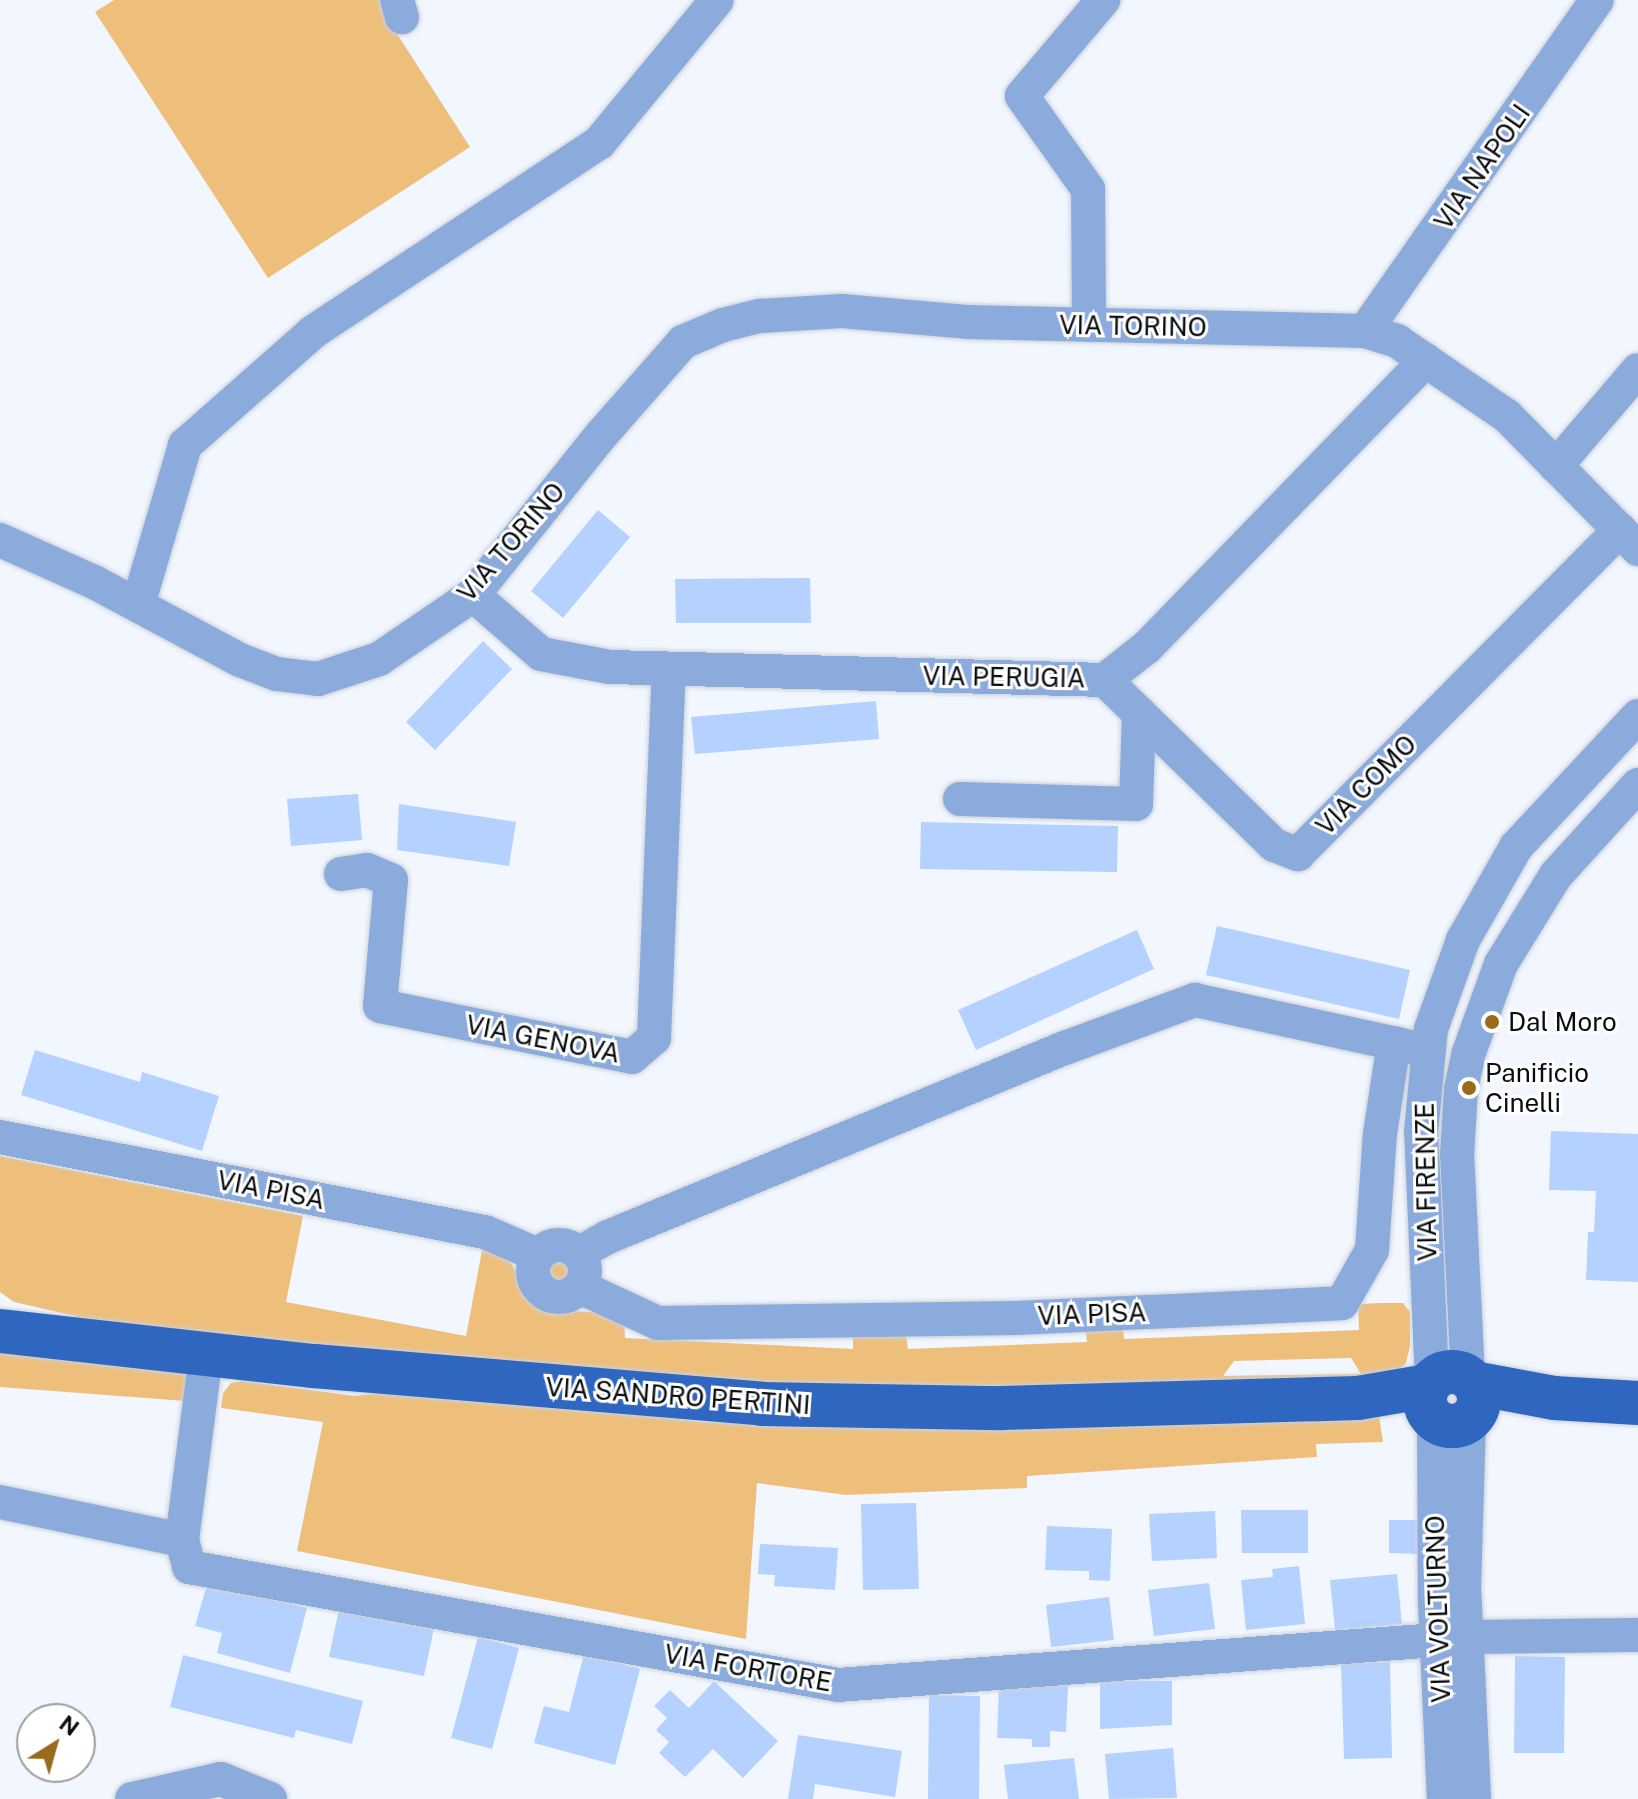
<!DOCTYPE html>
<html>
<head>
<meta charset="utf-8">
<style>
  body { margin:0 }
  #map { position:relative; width:1638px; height:1799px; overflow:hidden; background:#f2f7ff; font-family:"Public Sans",sans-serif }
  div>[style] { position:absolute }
  .green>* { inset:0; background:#edbf7b }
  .round { border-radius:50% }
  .building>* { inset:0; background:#b4d1ff }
  .roads { filter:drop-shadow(0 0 2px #cdd1d9) drop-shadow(0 0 2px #cdd1d9) }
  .minor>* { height:34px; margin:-17px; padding:0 17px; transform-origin:17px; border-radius:17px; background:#8babdc }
  .minor>.ring { margin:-17px; padding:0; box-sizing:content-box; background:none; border:34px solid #8babdc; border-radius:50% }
  .major>* { height:44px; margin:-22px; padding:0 22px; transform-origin:22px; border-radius:22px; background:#2f67c0 }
  .major>.ring { margin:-22px; padding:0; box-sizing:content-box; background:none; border:44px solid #2f67c0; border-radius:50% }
  .dots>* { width:22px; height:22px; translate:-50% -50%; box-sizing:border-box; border:4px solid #fff; border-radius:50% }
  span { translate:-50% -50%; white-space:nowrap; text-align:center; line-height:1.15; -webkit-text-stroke:6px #fff; paint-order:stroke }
  .street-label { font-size:26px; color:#0a0c0f }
  .poi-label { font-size:26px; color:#0a0c0f }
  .left { translate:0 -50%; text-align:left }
  .north { position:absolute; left:16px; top:1703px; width:80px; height:80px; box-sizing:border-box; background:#fff; border:2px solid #9d9e9f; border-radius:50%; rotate:37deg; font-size:22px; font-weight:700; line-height:32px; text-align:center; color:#0a0c0f }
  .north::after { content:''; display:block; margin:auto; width:28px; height:36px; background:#996c1c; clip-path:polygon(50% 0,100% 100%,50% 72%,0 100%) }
</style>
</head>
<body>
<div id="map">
  <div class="green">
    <i style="clip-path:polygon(114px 0,379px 0,381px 9px,470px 147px,268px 278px,95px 12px)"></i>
    <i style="clip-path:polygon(evenodd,0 1156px,303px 1216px,286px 1302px,466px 1336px,483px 1245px,511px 1263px,536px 1304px,556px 1310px,624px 1314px,625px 1338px,853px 1349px,853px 1329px,905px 1328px,908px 1349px,1087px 1342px,1084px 1321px,1122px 1317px,1124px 1339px,1359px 1330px,1358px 1304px,1381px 1303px,1403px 1303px,1410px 1312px,1410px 1346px,1406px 1363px,1398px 1371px,1400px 1381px,802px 1396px,75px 1321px,75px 1316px,14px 1302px,0 1292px,0 1156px,1351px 1358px,1361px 1374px,1223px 1376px,1234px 1361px,1351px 1358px)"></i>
    <i class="round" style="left:544px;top:1256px;width:30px;height:30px"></i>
    <i style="clip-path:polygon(0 1349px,189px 1367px,185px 1401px,0 1387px)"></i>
    <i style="clip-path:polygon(242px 1381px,355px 1396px,406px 1389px,703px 1422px,809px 1426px,1379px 1416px,1383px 1442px,1316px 1444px,1317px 1457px,1027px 1476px,1027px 1488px,846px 1495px,757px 1483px,746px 1639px,297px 1551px,323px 1422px,221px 1408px,223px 1393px,231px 1383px)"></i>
  </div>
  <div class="building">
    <i style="clip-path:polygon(598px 510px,630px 537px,563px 618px,531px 591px)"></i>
    <i style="clip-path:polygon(810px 578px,811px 623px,676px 623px,675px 579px)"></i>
    <i style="clip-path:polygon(483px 641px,512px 669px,435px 750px,406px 722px)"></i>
    <i style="clip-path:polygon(876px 701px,879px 739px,695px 754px,691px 717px)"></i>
    <i style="clip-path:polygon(358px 794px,362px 840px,291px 846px,287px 799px)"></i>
    <i style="clip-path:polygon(399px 804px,516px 822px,509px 866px,397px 850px)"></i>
    <i style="clip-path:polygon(921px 822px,1118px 826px,1117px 872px,920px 869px)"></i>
    <i style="clip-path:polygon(1217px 926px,1410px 970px,1399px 1019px,1206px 975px)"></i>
    <i style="clip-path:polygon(1137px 930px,1154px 969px,976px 1050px,958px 1010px)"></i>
    <i style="clip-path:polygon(35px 1050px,140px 1082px,142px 1072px,219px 1096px,202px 1151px,21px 1095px)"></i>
    <i style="clip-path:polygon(1551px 1131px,1638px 1134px,1638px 1282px,1586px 1280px,1588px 1232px,1594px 1232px,1596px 1191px,1549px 1190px)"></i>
    <i style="clip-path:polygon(916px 1503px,919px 1589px,863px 1590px,861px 1504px)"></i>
    <i style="clip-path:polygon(1241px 1510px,1308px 1510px,1308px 1553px,1242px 1553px)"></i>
    <i style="clip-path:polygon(1215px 1511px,1217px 1558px,1152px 1561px,1149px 1514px)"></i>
    <i style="clip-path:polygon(1389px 1520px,1421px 1520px,1421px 1554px,1389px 1553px)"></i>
    <i style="clip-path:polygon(1047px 1526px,1112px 1529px,1110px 1581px,1089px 1580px,1089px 1571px,1045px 1570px)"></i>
    <i style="clip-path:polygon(760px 1544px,838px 1548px,835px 1590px,774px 1586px,775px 1575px,758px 1574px)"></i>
    <i style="clip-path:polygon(1299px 1566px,1305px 1624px,1246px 1630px,1241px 1580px,1273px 1577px,1272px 1569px)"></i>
    <i style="clip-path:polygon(1397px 1574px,1402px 1624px,1335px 1630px,1330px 1580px)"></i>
    <i style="clip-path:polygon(208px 1581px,307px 1608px,290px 1673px,217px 1653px,222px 1633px,195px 1626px)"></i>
    <i style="clip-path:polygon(1209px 1583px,1215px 1629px,1154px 1636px,1148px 1590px)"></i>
    <i style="clip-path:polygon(1109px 1597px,1114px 1640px,1051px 1647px,1046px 1605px)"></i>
    <i style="clip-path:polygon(339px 1609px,434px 1628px,424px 1676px,329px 1657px)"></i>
    <i style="clip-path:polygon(478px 1637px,519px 1648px,492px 1749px,451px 1738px)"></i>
    <i style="clip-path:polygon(584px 1654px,640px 1669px,615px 1765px,534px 1743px,544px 1706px,569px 1712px)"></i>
    <i style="clip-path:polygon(183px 1655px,363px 1701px,352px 1744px,296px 1730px,294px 1738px,170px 1707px)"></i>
    <i style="clip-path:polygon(1515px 1656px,1565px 1657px,1564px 1753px,1514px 1753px)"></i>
    <i style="clip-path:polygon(1390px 1662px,1392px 1758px,1344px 1759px,1341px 1663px)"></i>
    <i style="clip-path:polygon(714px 1681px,778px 1741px,743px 1778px,713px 1749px,685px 1777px,659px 1753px,669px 1742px,656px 1730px,667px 1718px,654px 1706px,670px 1690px,689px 1708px)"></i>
    <i style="clip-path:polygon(1100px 1681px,1172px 1681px,1172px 1725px,1100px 1729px)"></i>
    <i style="clip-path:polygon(999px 1683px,1068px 1686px,1066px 1732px,1050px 1731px,1050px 1747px,1032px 1747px,1032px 1739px,997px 1738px)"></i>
    <i style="clip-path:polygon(929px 1695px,980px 1696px,979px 1799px,928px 1799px)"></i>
    <i style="clip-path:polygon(798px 1735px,902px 1751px,895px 1797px,815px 1784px,813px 1799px,788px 1799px)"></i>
    <i style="clip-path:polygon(1173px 1748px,1177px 1798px,1109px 1799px,1105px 1754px)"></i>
    <i style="clip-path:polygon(1074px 1758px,1079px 1799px,1008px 1799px,1004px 1765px)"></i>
  </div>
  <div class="roads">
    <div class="minor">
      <i style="left:397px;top:0;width:18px;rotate:74deg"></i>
      <i style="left:1089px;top:325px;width:136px;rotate:-90.4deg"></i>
      <i style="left:1088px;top:189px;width:114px;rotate:-125.4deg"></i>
      <i style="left:1022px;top:96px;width:126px;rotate:-49.8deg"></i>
      <i style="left:1365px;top:331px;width:404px;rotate:-55deg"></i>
      <i style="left:1556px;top:466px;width:126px;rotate:-49.5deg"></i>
      <i style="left:0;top:540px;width:103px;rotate:24.1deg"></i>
      <i style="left:94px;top:582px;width:166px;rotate:28.1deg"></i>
      <i style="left:240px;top:660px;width:40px;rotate:21deg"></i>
      <i style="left:277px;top:674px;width:41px;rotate:7deg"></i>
      <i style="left:318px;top:679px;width:64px;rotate:-18.2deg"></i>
      <i style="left:379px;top:659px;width:114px;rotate:-34.2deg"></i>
      <i style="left:473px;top:595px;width:208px;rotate:-51.3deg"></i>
      <i style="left:603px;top:433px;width:121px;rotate:-48.7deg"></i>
      <i style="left:683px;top:342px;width:43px;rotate:-23deg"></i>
      <i style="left:723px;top:325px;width:38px;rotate:-14deg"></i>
      <i style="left:760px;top:316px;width:82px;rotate:-3.5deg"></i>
      <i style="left:842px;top:311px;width:125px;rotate:5deg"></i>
      <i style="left:967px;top:322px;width:398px;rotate:1.3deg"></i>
      <i style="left:1365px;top:331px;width:34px;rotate:17deg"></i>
      <i style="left:1397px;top:341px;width:133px;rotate:34.3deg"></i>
      <i style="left:1507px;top:416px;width:187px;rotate:45.4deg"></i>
      <i style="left:473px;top:595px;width:90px;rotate:40.9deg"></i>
      <i style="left:541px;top:654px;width:70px;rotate:10.7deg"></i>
      <i style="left:610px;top:667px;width:495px;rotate:1.5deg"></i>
      <i style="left:1105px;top:680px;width:53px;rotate:-38.2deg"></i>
      <i style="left:1147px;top:647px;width:400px;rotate:-45.8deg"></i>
      <i style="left:138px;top:605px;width:167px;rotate:-73.6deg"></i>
      <i style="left:185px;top:445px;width:171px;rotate:-41.4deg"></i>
      <i style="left:313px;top:332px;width:343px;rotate:-33.5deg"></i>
      <i style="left:599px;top:143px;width:185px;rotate:-50.5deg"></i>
      <i style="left:1105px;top:680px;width:236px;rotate:44.3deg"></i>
      <i style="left:1274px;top:845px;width:26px;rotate:21deg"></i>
      <i style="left:1298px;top:854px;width:457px;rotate:-45.2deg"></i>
      <i style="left:960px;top:799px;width:176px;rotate:1.6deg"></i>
      <i style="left:1136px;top:804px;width:91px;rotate:-88.1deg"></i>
      <i style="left:341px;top:874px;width:26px;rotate:-9deg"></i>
      <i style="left:367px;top:870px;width:26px;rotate:23deg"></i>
      <i style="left:391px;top:880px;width:126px;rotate:95deg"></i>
      <i style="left:380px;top:1006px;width:257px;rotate:11.4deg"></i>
      <i style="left:632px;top:1057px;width:29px;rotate:-41deg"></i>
      <i style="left:654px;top:1038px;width:369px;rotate:-87.7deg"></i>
      <i style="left:0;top:1137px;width:494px;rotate:11.1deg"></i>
      <i style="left:485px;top:1232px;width:58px;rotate:23.5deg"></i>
      <i class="ring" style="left:533px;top:1245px;width:18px;height:18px"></i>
      <i style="left:579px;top:1253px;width:33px;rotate:-29deg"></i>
      <i style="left:608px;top:1237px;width:495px;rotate:-22.5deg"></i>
      <i style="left:1065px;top:1048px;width:139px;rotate:-20.3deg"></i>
      <i style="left:1195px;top:1000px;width:239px;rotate:12.3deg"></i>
      <i style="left:580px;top:1287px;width:86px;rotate:24.8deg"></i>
      <i style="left:658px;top:1323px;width:358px;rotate:-0.8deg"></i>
      <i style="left:1016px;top:1318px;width:326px;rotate:-2.6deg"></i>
      <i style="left:1342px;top:1303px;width:61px;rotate:-60.5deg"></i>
      <i style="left:1372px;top:1250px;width:116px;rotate:-86.1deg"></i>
      <i style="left:1380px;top:1134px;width:92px;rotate:-81.3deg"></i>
      <i style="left:206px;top:1355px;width:187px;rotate:97.4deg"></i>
      <i style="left:182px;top:1540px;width:28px;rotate:75deg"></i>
      <i style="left:189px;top:1567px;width:660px;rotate:10.3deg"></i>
      <i style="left:838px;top:1685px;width:601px;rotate:-4.3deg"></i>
      <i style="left:1468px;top:1377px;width:222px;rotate:-92.8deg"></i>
      <i style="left:1457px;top:1155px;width:66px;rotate:-86.5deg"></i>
      <i style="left:1461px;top:1089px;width:35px;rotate:-78deg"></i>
      <i style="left:1468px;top:1055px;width:97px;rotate:-70.1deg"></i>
      <i style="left:1501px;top:964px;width:105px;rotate:-58.3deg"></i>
      <i style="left:1556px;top:875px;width:122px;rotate:-47.7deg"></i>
      <i style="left:1432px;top:1380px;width:248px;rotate:-92.5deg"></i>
      <i style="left:1421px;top:1132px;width:103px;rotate:-84.5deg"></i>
      <i style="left:1431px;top:1029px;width:95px;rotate:-70.2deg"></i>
      <i style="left:1463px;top:940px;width:107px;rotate:-60.3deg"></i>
      <i style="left:1516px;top:847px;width:179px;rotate:-47deg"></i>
      <i style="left:1434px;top:1419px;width:184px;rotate:89.7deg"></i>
      <i style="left:1435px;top:1603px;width:196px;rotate:87.4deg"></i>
      <i style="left:1469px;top:1420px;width:165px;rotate:91.7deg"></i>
      <i style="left:1464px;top:1585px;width:214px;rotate:87.3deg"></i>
      <i style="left:0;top:1502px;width:186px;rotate:11.8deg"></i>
      <i style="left:1467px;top:1637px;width:171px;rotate:-0.7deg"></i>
      <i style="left:132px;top:1799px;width:91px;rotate:-12.7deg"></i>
      <i style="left:221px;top:1779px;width:53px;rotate:22.2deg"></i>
    </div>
    <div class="major">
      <i style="left:0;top:1331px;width:316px;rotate:6.4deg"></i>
      <i style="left:314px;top:1366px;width:450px;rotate:4.8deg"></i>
      <i style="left:762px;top:1404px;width:239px;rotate:1deg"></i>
      <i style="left:1001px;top:1408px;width:357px;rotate:-1.6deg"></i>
      <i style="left:1358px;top:1398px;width:71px;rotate:-9.7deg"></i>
      <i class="ring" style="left:1425px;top:1372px;width:10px;height:10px"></i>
      <i style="left:1474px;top:1383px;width:81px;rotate:10.6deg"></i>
      <i style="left:1554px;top:1398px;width:84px;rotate:3.4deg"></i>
    </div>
  </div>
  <div class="dots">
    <i style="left:1492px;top:1022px;background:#996c1c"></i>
    <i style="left:1469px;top:1088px;background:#996c1c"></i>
  </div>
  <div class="street-label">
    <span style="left:1482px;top:167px;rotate:-55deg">VIA NAPOLI</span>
    <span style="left:1133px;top:326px;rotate:1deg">VIA TORINO</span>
    <span style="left:511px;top:542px;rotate:-49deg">VIA TORINO</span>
    <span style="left:1004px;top:677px;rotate:1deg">VIA PERUGIA</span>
    <span style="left:1366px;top:785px;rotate:-45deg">VIA COMO</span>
    <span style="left:543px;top:1039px;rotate:11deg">VIA GENOVA</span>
    <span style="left:1426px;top:1182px;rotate:-91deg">VIA FIRENZE</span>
    <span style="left:271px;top:1190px;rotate:11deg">VIA PISA</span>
    <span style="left:1092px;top:1314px;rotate:-2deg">VIA PISA</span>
    <span style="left:678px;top:1396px;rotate:4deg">VIA SANDRO PERTINI</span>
    <span style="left:1438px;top:1609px;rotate:-92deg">VIA VOLTURNO</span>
    <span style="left:748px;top:1668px;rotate:10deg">VIA FORTORE</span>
  </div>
  <div class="poi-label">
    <span class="left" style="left:1508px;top:1022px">Dal Moro</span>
    <span class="left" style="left:1485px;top:1088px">Panificio<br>Cinelli</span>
  </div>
  <div class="north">N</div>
</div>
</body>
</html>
